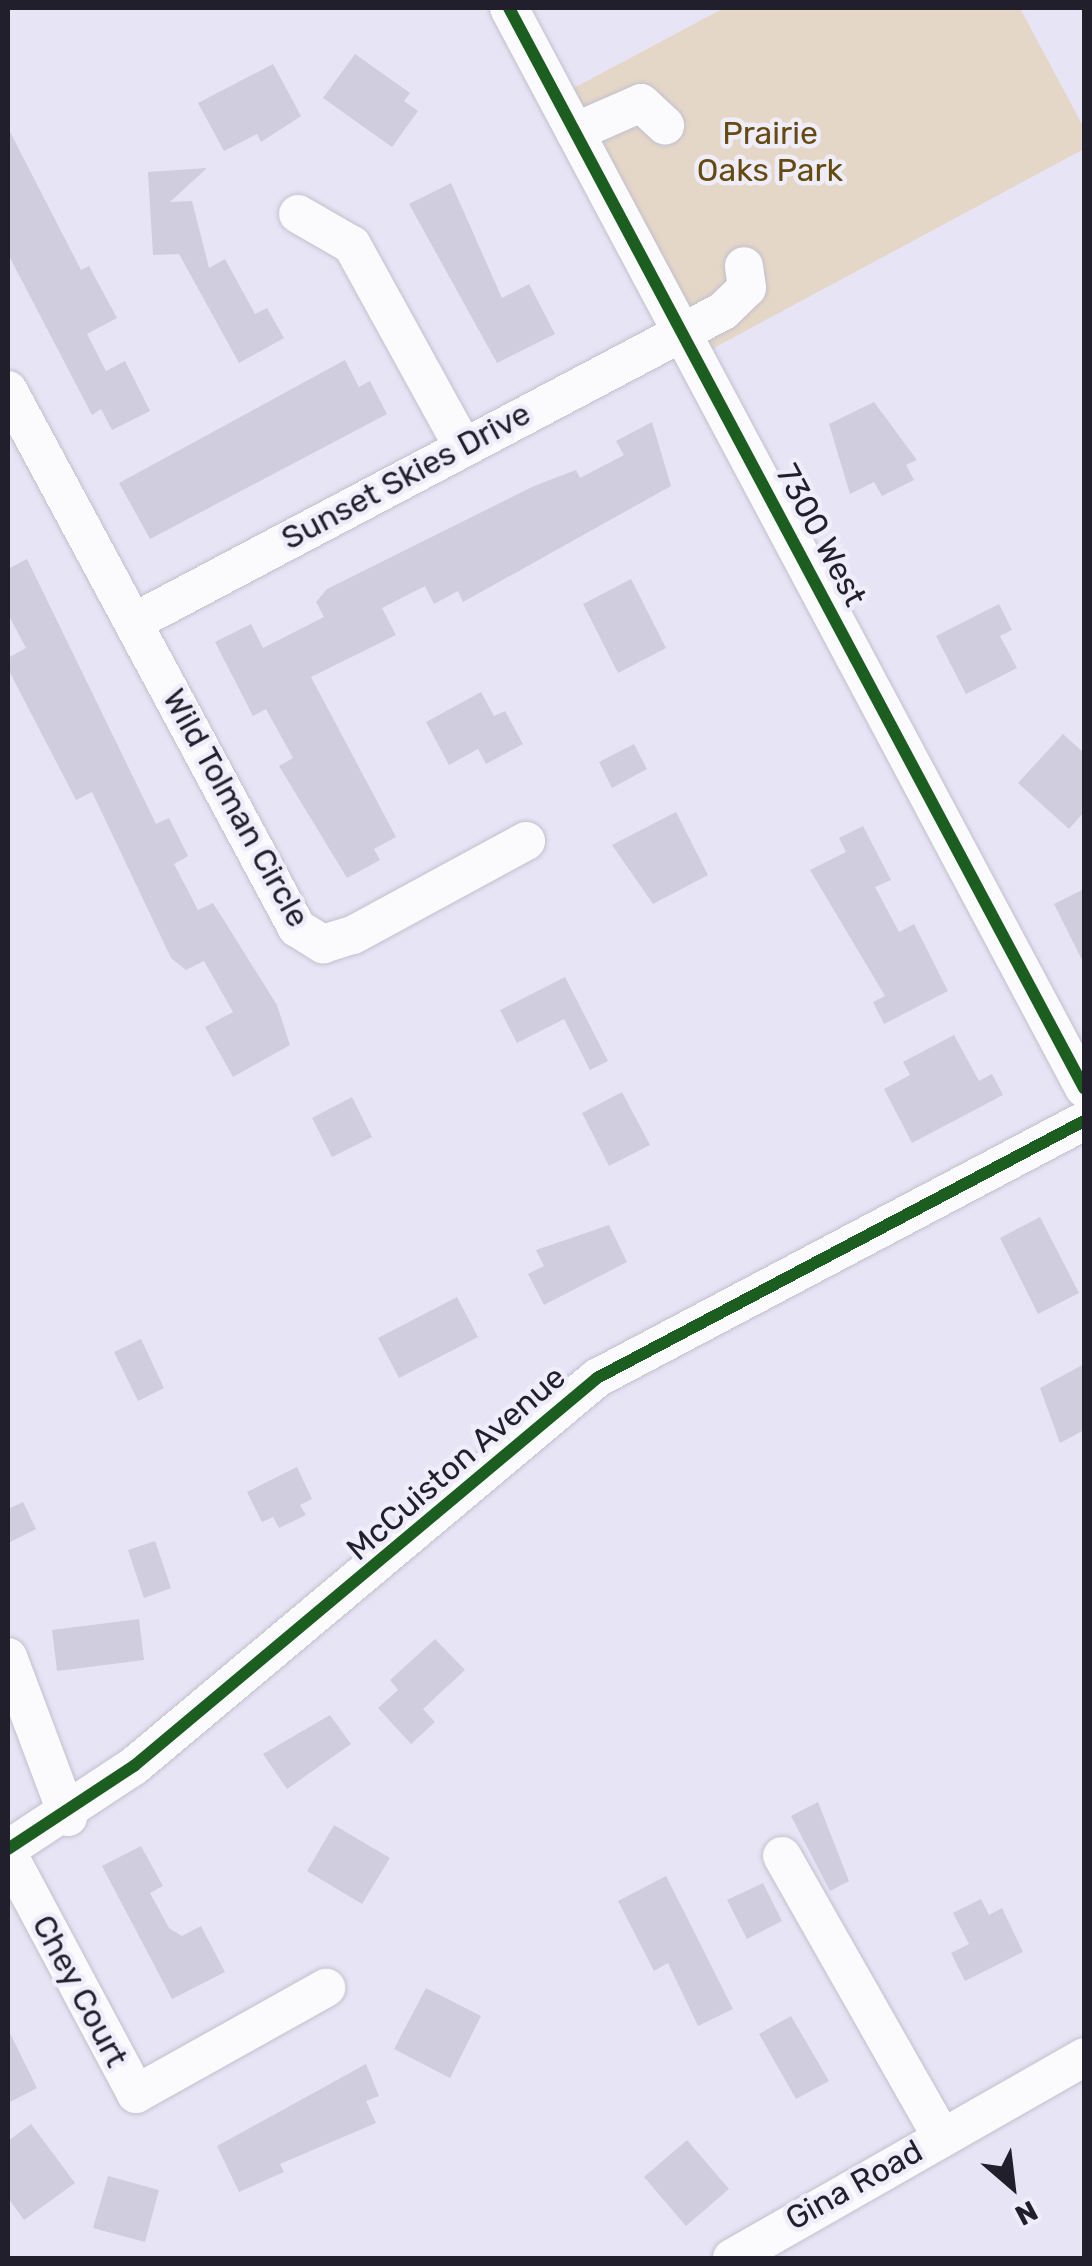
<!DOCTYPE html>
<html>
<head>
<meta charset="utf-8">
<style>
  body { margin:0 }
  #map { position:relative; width:1092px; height:2266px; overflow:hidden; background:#e7e4f5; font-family:Rubik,sans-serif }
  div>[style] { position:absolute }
  .green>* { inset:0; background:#e5d7c8 }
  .building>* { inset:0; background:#d0cddf }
  .roads { filter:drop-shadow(0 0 2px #c2c0cd) drop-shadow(0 0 2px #c2c0cd) }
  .minor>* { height:38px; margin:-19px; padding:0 19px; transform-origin:19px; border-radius:19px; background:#fbfbfe }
  .cycleway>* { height:12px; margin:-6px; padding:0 6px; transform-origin:6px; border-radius:6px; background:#1b5e20 }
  span { translate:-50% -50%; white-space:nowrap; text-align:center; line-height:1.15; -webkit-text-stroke:9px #efedfa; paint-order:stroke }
  .park-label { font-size:32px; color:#664b11 }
  .street-label { font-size:32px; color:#211f2b }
  .frame { position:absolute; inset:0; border:10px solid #211f2b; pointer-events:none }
  .north { position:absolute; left:962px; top:2136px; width:100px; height:100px; -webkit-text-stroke:8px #efedfa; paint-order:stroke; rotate:152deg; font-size:28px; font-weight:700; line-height:40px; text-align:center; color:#211f2b }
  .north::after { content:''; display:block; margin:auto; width:35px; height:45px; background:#211f2b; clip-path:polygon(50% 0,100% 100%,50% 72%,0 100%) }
</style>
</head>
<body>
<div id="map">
  <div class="green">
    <i style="clip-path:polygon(724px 8px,1020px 8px,1084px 128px,1084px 149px,712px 349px,572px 89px)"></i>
  </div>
  <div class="building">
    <i style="clip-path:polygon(355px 54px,410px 93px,404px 101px,418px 111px,392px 147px,323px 98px)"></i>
    <i style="clip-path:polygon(273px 64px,301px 116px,261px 142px,257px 134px,224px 151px,198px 103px)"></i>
    <i style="clip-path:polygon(8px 128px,81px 270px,89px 266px,117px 318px,87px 334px,106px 371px,125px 361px,150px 411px,112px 430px,101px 409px,92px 415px,8px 254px)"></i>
    <i style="clip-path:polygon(207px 168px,170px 202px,192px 201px,209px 268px,225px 259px,255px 314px,267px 308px,284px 338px,239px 363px,179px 254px,153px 255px,148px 172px)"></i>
    <i style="clip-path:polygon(451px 183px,502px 298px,529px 284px,555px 334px,497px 363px,409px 204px)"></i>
    <i style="clip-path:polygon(345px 360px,359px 387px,370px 381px,387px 414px,150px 539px,119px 483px)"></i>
    <i style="clip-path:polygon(874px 402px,917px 460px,906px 465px,914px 480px,882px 496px,874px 482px,850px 494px,829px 424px)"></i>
    <i style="clip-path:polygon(652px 422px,671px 486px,463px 602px,458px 591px,434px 604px,425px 586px,382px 608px,396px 635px,311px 677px,396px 837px,374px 849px,380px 860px,347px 878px,279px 766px,293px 758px,266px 709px,253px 716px,215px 642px,251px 624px,263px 648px,324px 617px,316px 602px,327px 589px,534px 486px,576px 470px,580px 478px,624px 455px,616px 441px)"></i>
    <i style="clip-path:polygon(27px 559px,156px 824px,169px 818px,188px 856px,174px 864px,198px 910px,213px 903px,277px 1005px,290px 1045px,233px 1077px,205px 1027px,233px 1012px,204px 961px,186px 970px,171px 958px,92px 792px,76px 800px,8px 669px,8px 658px,26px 648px,8px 614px,8px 569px)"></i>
    <i style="clip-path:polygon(631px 579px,666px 648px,618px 673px,583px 604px)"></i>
    <i style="clip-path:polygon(999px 604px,1012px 630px,1000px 636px,1017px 668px,966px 694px,936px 636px)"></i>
    <i style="clip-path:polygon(481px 692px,494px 716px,505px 711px,523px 744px,486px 764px,478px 749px,449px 765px,426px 722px)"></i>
    <i style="clip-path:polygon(1063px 734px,1084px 753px,1084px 812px,1069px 829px,1018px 783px)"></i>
    <i style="clip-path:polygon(634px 744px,647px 769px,612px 788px,599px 762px)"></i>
    <i style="clip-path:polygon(676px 812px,708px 875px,653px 904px,612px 845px)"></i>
    <i style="clip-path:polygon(863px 826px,891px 880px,875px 887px,899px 932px,914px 924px,948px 991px,884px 1024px,873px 1002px,885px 996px,810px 870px,846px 852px,839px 838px)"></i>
    <i style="clip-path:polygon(1084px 889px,1084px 964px,1054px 904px)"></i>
    <i style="clip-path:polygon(565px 977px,608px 1061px,590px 1070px,564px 1019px,517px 1043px,500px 1010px)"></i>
    <i style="clip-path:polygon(954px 1035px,979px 1081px,992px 1074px,1003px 1095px,912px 1143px,884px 1089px,910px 1075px,903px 1062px)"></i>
    <i style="clip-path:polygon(622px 1092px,650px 1145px,609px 1166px,582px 1113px)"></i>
    <i style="clip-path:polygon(352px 1097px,372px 1137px,332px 1157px,312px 1118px)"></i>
    <i style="clip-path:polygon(1040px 1217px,1079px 1293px,1038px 1314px,1000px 1238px)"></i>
    <i style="clip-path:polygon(609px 1225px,627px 1262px,544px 1305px,528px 1274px,544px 1266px,536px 1250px)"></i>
    <i style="clip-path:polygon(457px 1297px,478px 1337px,399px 1378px,378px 1338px)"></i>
    <i style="clip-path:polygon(141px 1339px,164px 1388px,138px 1401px,114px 1352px)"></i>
    <i style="clip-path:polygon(1084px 1364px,1084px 1430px,1060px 1443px,1040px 1388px)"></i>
    <i style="clip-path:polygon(297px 1467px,312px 1499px,300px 1505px,306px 1515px,279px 1528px,273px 1517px,262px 1522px,247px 1492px)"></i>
    <i style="clip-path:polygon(23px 1502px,36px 1529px,8px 1543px,8px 1509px)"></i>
    <i style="clip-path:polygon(155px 1541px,171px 1588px,144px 1598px,128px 1550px)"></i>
    <i style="clip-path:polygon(139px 1619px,144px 1660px,57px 1671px,52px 1630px)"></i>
    <i style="clip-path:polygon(435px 1639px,465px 1670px,423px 1709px,435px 1722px,411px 1744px,378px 1708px,398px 1690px,390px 1680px)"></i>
    <i style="clip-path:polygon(330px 1715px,351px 1744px,287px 1789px,263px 1754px)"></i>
    <i style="clip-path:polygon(818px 1802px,849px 1881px,830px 1891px,791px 1816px)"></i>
    <i style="clip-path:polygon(334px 1825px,390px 1858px,362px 1904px,307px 1871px)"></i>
    <i style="clip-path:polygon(141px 1846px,163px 1886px,150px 1893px,169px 1928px,182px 1936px,201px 1926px,225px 1972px,172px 1999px,102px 1866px)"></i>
    <i style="clip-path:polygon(666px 1876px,733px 2009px,698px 2026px,668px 1963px,654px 1971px,618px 1901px)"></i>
    <i style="clip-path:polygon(763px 1883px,782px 1921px,747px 1939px,727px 1900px)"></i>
    <i style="clip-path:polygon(981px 1899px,989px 1915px,1002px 1908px,1023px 1952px,965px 1981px,951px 1953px,969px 1944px,953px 1913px)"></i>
    <i style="clip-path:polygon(426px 1988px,481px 2016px,450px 2078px,394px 2049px)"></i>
    <i style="clip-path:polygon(791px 2016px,829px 2081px,796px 2099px,759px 2034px)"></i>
    <i style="clip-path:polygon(8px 2029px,37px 2088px,8px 2103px)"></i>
    <i style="clip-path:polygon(366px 2064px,379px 2096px,366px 2101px,376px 2123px,280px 2164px,284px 2172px,239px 2192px,217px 2146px)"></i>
    <i style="clip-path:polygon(31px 2124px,75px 2183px,24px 2220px,8px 2198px,8px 2141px)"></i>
    <i style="clip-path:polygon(687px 2140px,729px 2189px,686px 2226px,644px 2177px)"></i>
    <i style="clip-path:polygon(108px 2176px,159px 2190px,145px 2242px,93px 2228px)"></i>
  </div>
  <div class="roads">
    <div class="minor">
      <i style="left:509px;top:8px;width:1224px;rotate:61.97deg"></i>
      <i style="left:575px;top:132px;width:72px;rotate:-23.7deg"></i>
      <i style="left:641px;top:103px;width:33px;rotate:43deg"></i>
      <i style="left:298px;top:214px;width:62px;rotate:29.9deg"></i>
      <i style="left:352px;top:245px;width:228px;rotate:61.2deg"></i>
      <i style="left:8px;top:390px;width:611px;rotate:61.76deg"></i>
      <i style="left:297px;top:928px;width:31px;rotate:32deg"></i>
      <i style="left:323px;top:944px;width:31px;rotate:-17deg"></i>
      <i style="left:353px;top:935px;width:197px;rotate:-28.5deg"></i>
      <i style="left:134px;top:622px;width:666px;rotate:-27.83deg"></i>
      <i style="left:723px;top:311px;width:33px;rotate:-44deg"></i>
      <i style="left:747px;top:288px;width:22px;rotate:-98deg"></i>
      <i style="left:8px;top:1657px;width:171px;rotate:69.4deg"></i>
      <i style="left:8px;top:1849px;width:151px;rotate:-33.4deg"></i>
      <i style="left:134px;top:1766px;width:604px;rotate:-39.96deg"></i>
      <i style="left:597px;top:1378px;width:551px;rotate:-27.82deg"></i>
      <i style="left:8px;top:1854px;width:272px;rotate:61.9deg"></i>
      <i style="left:136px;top:2094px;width:218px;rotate:-29.2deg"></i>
      <i style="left:782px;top:1856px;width:322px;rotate:60.4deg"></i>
      <i style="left:732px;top:2258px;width:405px;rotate:-29.7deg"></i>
    </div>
  </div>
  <div class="cycleway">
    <i style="left:509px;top:8px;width:1224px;rotate:61.97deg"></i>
    <i style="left:8px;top:1849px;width:151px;rotate:-33.4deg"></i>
    <i style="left:134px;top:1766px;width:604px;rotate:-39.96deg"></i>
    <i style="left:597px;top:1378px;width:551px;rotate:-27.82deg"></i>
  </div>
  <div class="park-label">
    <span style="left:770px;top:152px">Prairie<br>Oaks Park</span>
  </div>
  <div class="street-label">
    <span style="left:406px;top:476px;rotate:-28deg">Sunset Skies Drive</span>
    <span style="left:821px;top:535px;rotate:62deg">7300 West</span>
    <span style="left:236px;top:808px;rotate:61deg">Wild Tolman Circle</span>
    <span style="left:456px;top:1463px;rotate:-41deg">McCuiston Avenue</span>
    <span style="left:80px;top:1991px;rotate:62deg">Chey Court</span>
    <span style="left:854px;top:2185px;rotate:-29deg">Gina Road</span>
  </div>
  <div class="frame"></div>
  <div class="north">N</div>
</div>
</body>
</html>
